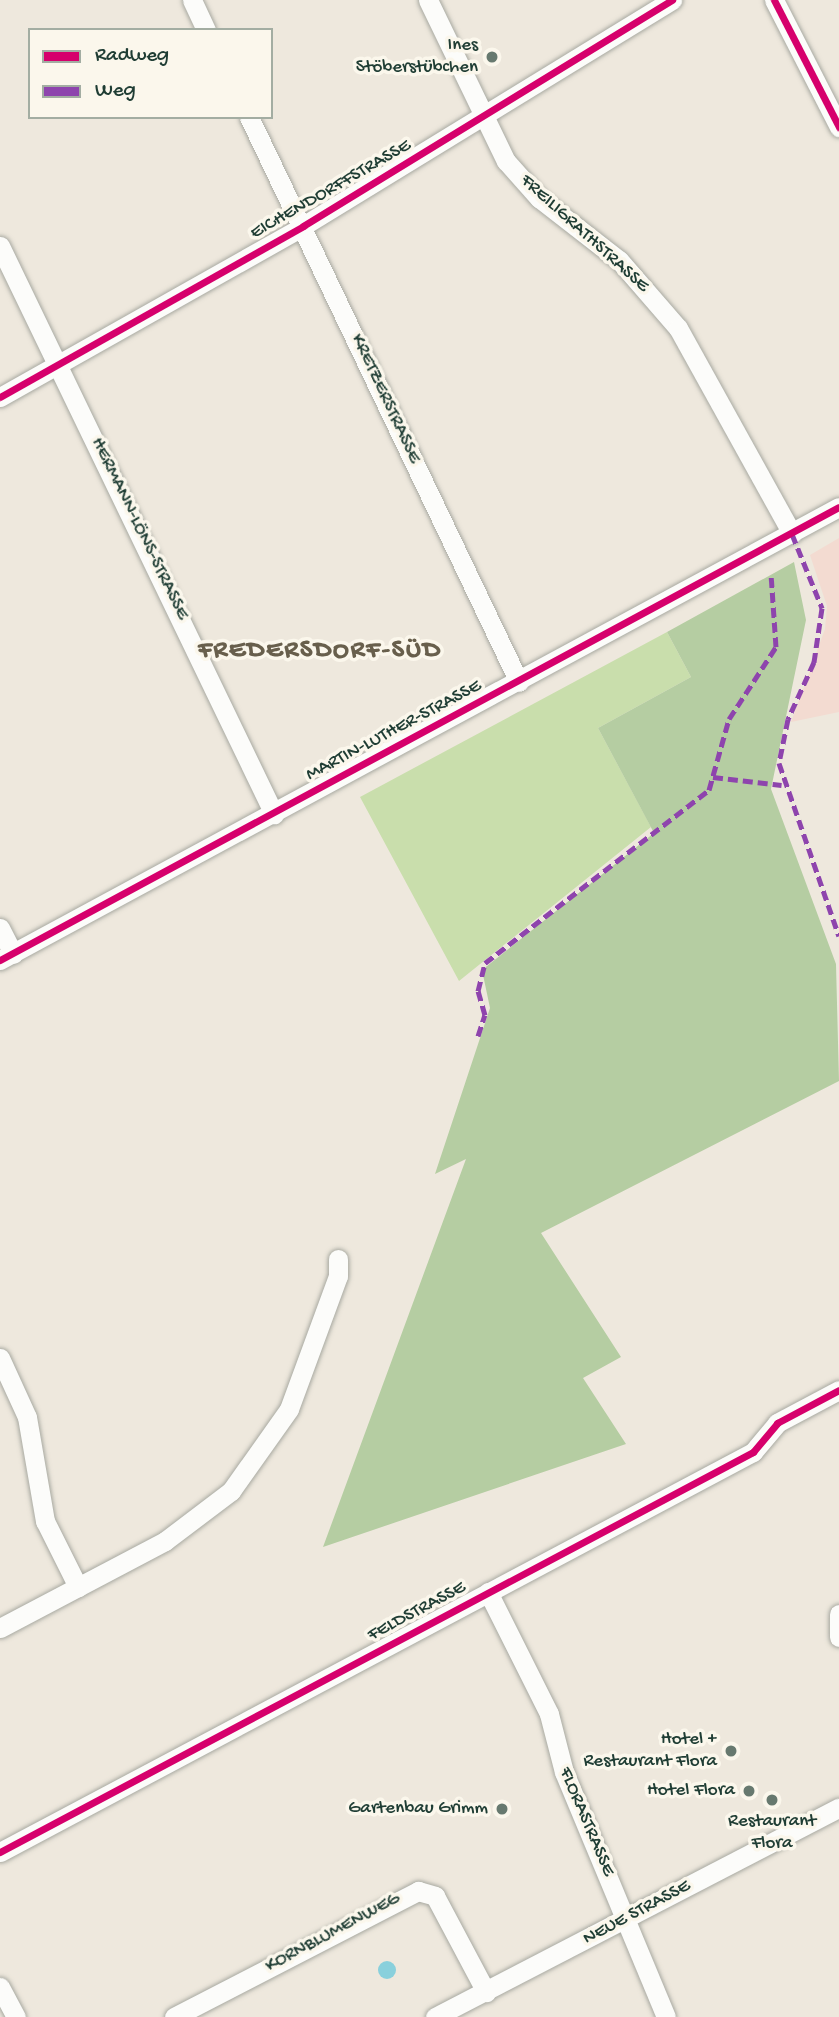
<!DOCTYPE html>
<html>
<head>
<meta charset="utf-8">
<style>
  body { margin:0 }
  #map { position:relative; width:839px; height:2017px; overflow:hidden; background:#eee8dd; font-family:"Gochi Hand",sans-serif }
  div>[style] { position:absolute }
  .built>* { inset:0; background:#f3dbd1 }
  .green>* { inset:0; background:#c9deac }
  .forest>* { inset:0; background:#b5cda2 }
  .water>* { inset:0; background:#89d0dc }
  .round { border-radius:50% }
  .roads { filter:drop-shadow(0 0 2px #a8a9a1) drop-shadow(0 0 2px #a8a9a1) }
  .minor>* { height:19px; margin:-9.5px; padding:0 9.5px; transform-origin:9.5px; border-radius:9.5px; background:#fcfcfa }
  .quiet>* { height:5px; margin-top:-2.5px; transform-origin:0; background:repeating-linear-gradient(90deg,#8e44ad 0 10px,transparent 0 15px) }
  .cycleway>* { height:7px; margin:-3.5px; padding:0 3.5px; transform-origin:3.5px; border-radius:3.5px; background:#d6006c }
  .dots>* { width:19px; height:19px; translate:-50% -50%; box-sizing:border-box; border:4px solid #fbf7ec; border-radius:50% }
  span { translate:-50% -50%; white-space:nowrap; text-align:center; line-height:1.15; -webkit-text-stroke:7px #fbf7ec; paint-order:stroke }
  .poi-label { font-size:19px; color:#1f3d34 }
  .right { translate:-100% -50%; text-align:right }
  .street-label { font-size:19px; color:#1f3d34 }
  .district-label { font-size:26px; color:#685f4c; font-weight:700; letter-spacing:2px }
  .legend { position:absolute; left:28px; top:28px; width:245px; height:91px; box-sizing:border-box; background:#fbf7ec; border:2px solid #a3ada2; margin:0; padding:9px 12px; list-style:none; font-size:21px; color:#1f3d34 }
  .legend li { display:flex; align-items:center; gap:14px; height:35px }
  .legend b { width:35px; border:2px solid #a3ada2 }
</style>
</head>
<body>
<div id="map">
  <div class="built">
    <i style="clip-path:polygon(839px 538px,839px 712px,791px 722px,825px 629px,827px 606px,810px 555px)"></i>
  </div>
  <div class="green">
    <i style="clip-path:polygon(667px 632px,691px 677px,598px 728px,651px 827px,459px 981px,360px 797px)"></i>
  </div>
  <div class="forest">
    <i style="clip-path:polygon(794px 562px,806px 620px,771px 789px,836px 964px,839px 1081px,541px 1233px,621px 1357px,583px 1378px,626px 1444px,323px 1547px,466px 1159px,435px 1174px,490px 1008px,482px 970px,654px 833px,598px 728px,691px 677px,667px 632px)"></i>
  </div>
  <div class="water">
    <i class="round" style="left:378px;top:1961px;width:18px;height:18px"></i>
  </div>
  <div class="roads">
    <div class="minor">
      <i style="left:192px;top:0;width:33px;rotate:65deg"></i>
      <i style="left:428px;top:0;width:179px;rotate:64.2deg"></i>
      <i style="left:506px;top:161px;width:50px;rotate:48.3deg"></i>
      <i style="left:539px;top:198px;width:101px;rotate:37.8deg"></i>
      <i style="left:619px;top:260px;width:90px;rotate:49.1deg"></i>
      <i style="left:678px;top:328px;width:235px;rotate:61deg"></i>
      <i style="left:774px;top:0;width:143px;rotate:62.9deg"></i>
      <i style="left:249px;top:117px;width:626px;rotate:64.46deg"></i>
      <i style="left:0;top:246px;width:631px;rotate:64.25deg"></i>
      <i style="left:0;top:397px;width:348px;rotate:-29.4deg"></i>
      <i style="left:303px;top:226px;width:433px;rotate:-31.5deg"></i>
      <i style="left:0;top:928px;width:29px;rotate:63deg"></i>
      <i style="left:0;top:960px;width:953px;rotate:-28.37deg"></i>
      <i style="left:0;top:1358px;width:65px;rotate:65.4deg"></i>
      <i style="left:27px;top:1417px;width:106px;rotate:80.2deg"></i>
      <i style="left:45px;top:1521px;width:74px;rotate:63.4deg"></i>
      <i style="left:488px;top:1592px;width:136px;rotate:63.4deg"></i>
      <i style="left:549px;top:1714px;width:60px;rotate:75.5deg"></i>
      <i style="left:564px;top:1772px;width:265px;rotate:67.4deg"></i>
      <i style="left:839px;top:1614px;width:23px;rotate:90deg"></i>
      <i style="left:0;top:1628px;width:187px;rotate:-27.8deg"></i>
      <i style="left:165px;top:1541px;width:83px;rotate:-37.1deg"></i>
      <i style="left:231px;top:1491px;width:100px;rotate:-54.7deg"></i>
      <i style="left:289px;top:1409px;width:142px;rotate:-69.8deg"></i>
      <i style="left:338px;top:1276px;width:17px;rotate:-90deg"></i>
      <i style="left:0;top:1852px;width:853px;rotate:-27.98deg"></i>
      <i style="left:753px;top:1452px;width:38px;rotate:-50deg"></i>
      <i style="left:777px;top:1423px;width:70px;rotate:-28deg"></i>
      <i style="left:0;top:1987px;width:34px;rotate:62deg"></i>
      <i style="left:174px;top:2017px;width:275px;rotate:-27.3deg"></i>
      <i style="left:418px;top:1891px;width:18px;rotate:16deg"></i>
      <i style="left:435px;top:1896px;width:109px;rotate:62deg"></i>
      <i style="left:435px;top:2017px;width:455px;rotate:-27.4deg"></i>
    </div>
  </div>
  <div class="quiet">
    <i style="left:792px;top:534px;width:80px;rotate:67.9deg"></i>
    <i style="left:822px;top:608px;width:55px;rotate:98.4deg"></i>
    <i style="left:814px;top:662px;width:63px;rotate:114.5deg"></i>
    <i style="left:788px;top:719px;width:45px;rotate:101.6deg"></i>
    <i style="left:779px;top:763px;width:183px;rotate:70.9deg"></i>
    <i style="left:713px;top:777px;width:69px;rotate:6.6deg"></i>
    <i style="left:478px;top:1036px;width:22px;rotate:-72deg"></i>
    <i style="left:485px;top:1015px;width:25px;rotate:-106deg"></i>
    <i style="left:478px;top:991px;width:29px;rotate:-76deg"></i>
    <i style="left:485px;top:963px;width:283px;rotate:-37.7deg"></i>
    <i style="left:709px;top:790px;width:74px;rotate:-74.3deg"></i>
    <i style="left:729px;top:719px;width:86px;rotate:-56.9deg"></i>
    <i style="left:776px;top:647px;width:74px;rotate:-93.9deg"></i>
  </div>
  <div class="cycleway">
    <i style="left:774px;top:0;width:143px;rotate:62.9deg"></i>
    <i style="left:0;top:397px;width:348px;rotate:-29.4deg"></i>
    <i style="left:303px;top:226px;width:433px;rotate:-31.5deg"></i>
    <i style="left:0;top:960px;width:953px;rotate:-28.37deg"></i>
    <i style="left:0;top:1852px;width:853px;rotate:-27.98deg"></i>
    <i style="left:753px;top:1452px;width:38px;rotate:-50deg"></i>
    <i style="left:777px;top:1423px;width:70px;rotate:-28deg"></i>
  </div>
  <div class="dots">
    <i style="left:492px;top:57px;background:#67796f"></i>
    <i style="left:731px;top:1751px;background:#67796f"></i>
    <i style="left:749px;top:1791px;background:#67796f"></i>
    <i style="left:772px;top:1800px;background:#67796f"></i>
    <i style="left:502px;top:1809px;background:#67796f"></i>
  </div>
  <div class="poi-label">
    <span class="right" style="left:478px;top:57px">Ines<br>Stöberstübchen</span>
    <span class="right" style="left:717px;top:1751px">Hotel +<br>Restaurant Flora</span>
    <span class="right" style="left:735px;top:1791px">Hotel Flora</span>
    <span class="right" style="left:488px;top:1809px">Gartenbau Grimm</span>
    <span style="left:772px;top:1833px">Restaurant<br>Flora</span>
  </div>
  <div class="street-label">
    <span style="left:331px;top:190px;rotate:-30deg">EICHENDORFFSTRASSE</span>
    <span style="left:584px;top:234px;rotate:42deg">FREILIGRATHSTRASSE</span>
    <span style="left:385px;top:399px;rotate:65deg">KRETZERSTRASSE</span>
    <span style="left:139px;top:529px;rotate:64deg">HERMANN-LÖNS-STRASSE</span>
    <span style="left:394px;top:731px;rotate:-28deg">MARTIN-LUTHER-STRASSE</span>
    <span style="left:417px;top:1612px;rotate:-28deg">FELDSTRASSE</span>
    <span style="left:586px;top:1822px;rotate:67deg">FLORASTRASSE</span>
    <span style="left:637px;top:1913px;rotate:-28deg">NEUE STRASSE</span>
    <span style="left:333px;top:1933px;rotate:-28deg">KORNBLUMENWEG</span>
  </div>
  <div class="district-label">
    <span style="left:320px;top:652px">FREDERSDORF-SÜD</span>
  </div>
  <ul class="legend">
  <li><b style="height:9px;background:#d6006c"></b>Radweg</li>
  <li><b style="height:9px;background:#8e44ad"></b>Weg</li>
  </ul>
</div>
</body>
</html>
